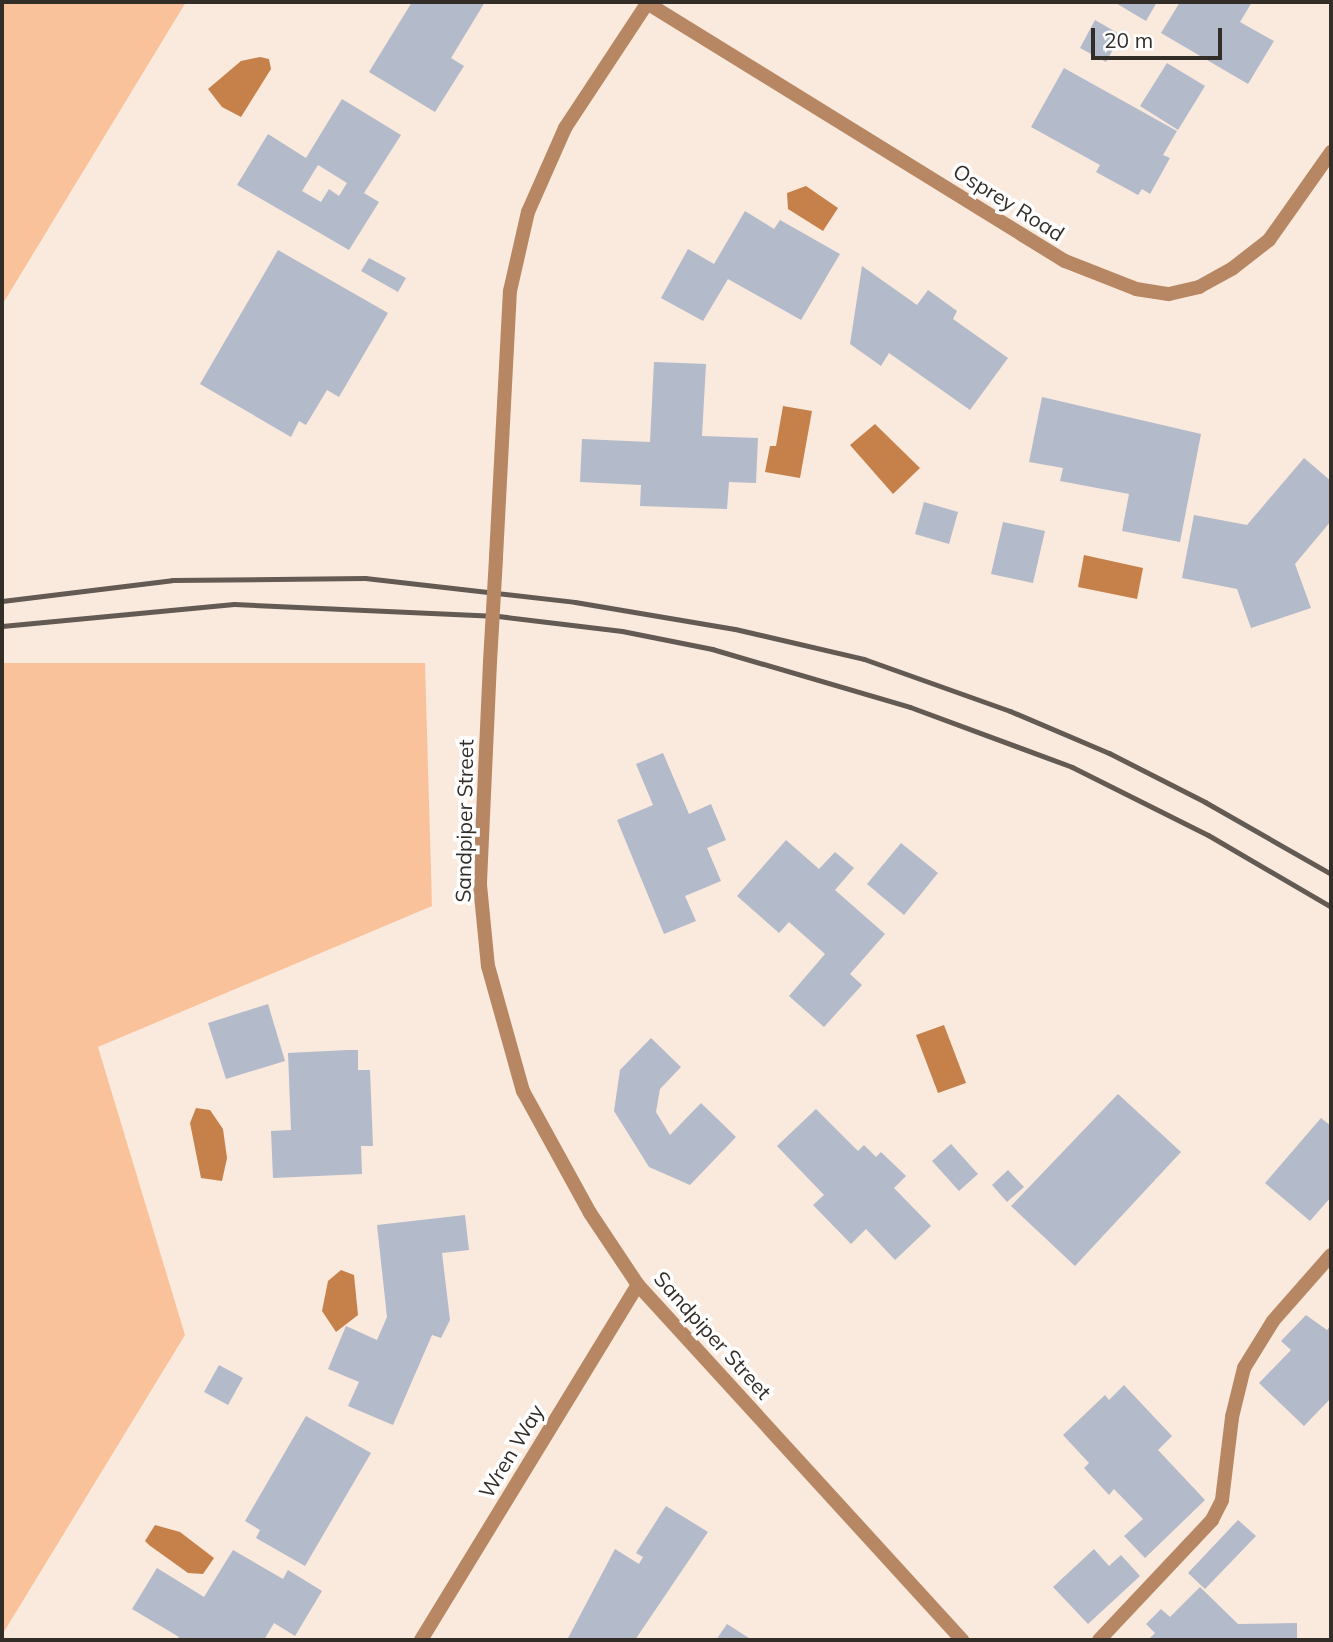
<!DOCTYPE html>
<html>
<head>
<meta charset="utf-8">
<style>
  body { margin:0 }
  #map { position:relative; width:1333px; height:1642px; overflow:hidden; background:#fae9dd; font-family:Mulish,sans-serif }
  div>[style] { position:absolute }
  .green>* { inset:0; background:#fac29a }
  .water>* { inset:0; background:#c6814a }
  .building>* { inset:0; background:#b3baca }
  .minor>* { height:14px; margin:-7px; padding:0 7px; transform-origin:7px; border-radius:7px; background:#b78763 }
  .rail>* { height:5px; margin:-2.5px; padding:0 2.5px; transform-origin:2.5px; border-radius:2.5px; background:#635a53 }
  .minor-bridge>* { height:14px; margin:-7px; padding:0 7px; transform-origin:7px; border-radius:7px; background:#b78763 }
  span { translate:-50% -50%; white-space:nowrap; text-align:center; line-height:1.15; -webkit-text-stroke:7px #fff; paint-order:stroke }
  .street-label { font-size:21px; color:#332d28 }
  .frame { position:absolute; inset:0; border:4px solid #332d28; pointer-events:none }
  .scale { position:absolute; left:1091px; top:28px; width:131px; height:32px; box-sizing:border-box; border:4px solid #332d28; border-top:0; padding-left:9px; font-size:21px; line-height:24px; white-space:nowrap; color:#332d28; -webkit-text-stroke:5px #fff; paint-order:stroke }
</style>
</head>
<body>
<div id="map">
  <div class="green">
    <i style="clip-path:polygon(2px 2px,186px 2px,2px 305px)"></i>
    <i style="clip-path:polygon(2px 663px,425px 663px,432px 906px,98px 1047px,185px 1335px,2px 1635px)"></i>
  </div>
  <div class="water">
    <i style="clip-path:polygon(260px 57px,269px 59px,271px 69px,241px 117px,222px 107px,208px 89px,241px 61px)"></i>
    <i style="clip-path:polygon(806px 186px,838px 208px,823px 231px,788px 209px,787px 193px)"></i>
    <i style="clip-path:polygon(783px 406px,812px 411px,800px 478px,765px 472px,770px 446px,776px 446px)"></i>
    <i style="clip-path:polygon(875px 424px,920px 468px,893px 494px,850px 445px)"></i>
    <i style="clip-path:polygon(1084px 555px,1143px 568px,1137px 599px,1078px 587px)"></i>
    <i style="clip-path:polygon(944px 1025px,966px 1083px,938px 1093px,916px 1035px)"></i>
    <i style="clip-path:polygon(196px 1108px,210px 1110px,223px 1129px,227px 1158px,222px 1181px,201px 1178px,190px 1123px)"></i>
    <i style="clip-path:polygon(341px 1270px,354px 1275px,358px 1315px,336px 1332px,322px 1311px,328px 1281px)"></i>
    <i style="clip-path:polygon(155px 1525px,180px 1532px,214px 1558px,203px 1574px,188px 1573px,149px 1545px,145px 1541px)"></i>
  </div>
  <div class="building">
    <i style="clip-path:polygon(412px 2px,485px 2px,451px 58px,464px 66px,435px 112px,369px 72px)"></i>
    <i style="clip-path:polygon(1114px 2px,1157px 2px,1146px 21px)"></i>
    <i style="clip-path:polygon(1180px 2px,1252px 2px,1240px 22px,1274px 41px,1248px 84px,1161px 33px)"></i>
    <i style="clip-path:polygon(1095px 20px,1121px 35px,1106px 62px,1080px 48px)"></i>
    <i style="clip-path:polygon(1167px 63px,1205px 86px,1178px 130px,1140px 106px)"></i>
    <i style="clip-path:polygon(1064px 68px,1177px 131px,1163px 155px,1170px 158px,1150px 194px,1142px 189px,1138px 195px,1096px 172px,1100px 165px,1031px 127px)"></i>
    <i style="clip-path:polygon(evenodd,342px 99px,401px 135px,364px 193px,379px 202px,349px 250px,237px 185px,268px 134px,306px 158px,342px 99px,318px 165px,347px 183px,339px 196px,329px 189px,321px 202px,302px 191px,318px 165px)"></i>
    <i style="clip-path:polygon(745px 211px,774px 229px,780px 220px,840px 254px,801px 320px,728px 279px,703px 321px,661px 298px,688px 249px,714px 264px)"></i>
    <i style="clip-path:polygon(278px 250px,388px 313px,339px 397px,327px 390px,306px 425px,299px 421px,291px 437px,200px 384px)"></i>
    <i style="clip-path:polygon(369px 258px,406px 278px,398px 292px,361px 271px)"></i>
    <i style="clip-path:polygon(862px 266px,917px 305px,928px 290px,957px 311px,953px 319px,1008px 358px,970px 410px,889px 353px,881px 366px,850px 344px)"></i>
    <i style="clip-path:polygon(654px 362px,706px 364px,702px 436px,758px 438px,756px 483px,729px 482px,727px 509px,640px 506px,641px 485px,580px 482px,582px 439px,650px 442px)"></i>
    <i style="clip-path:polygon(1042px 397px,1201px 434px,1180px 542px,1122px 531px,1129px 494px,1060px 481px,1063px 468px,1029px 462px)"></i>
    <i style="clip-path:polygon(1304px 458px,1331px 481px,1331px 521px,1295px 564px,1311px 608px,1251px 628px,1237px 589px,1182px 578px,1194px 515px,1247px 525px)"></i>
    <i style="clip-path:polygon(924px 502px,958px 512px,949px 544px,915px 534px)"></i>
    <i style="clip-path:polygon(1003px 522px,1045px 531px,1033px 583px,991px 574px)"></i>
    <i style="clip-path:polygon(663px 753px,689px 814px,711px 804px,726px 840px,707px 848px,721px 881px,685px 896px,696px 921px,664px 934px,617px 820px,653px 805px,636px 764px)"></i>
    <i style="clip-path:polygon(786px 840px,819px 869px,835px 852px,854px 868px,835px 890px,885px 934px,850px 974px,862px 985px,824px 1027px,789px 996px,825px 954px,789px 922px,779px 933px,737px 896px)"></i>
    <i style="clip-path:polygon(901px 843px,938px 873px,904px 915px,867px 884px)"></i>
    <i style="clip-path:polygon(268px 1004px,285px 1061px,226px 1079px,208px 1023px)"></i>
    <i style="clip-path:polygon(651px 1038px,681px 1067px,660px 1089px,656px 1112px,670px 1135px,701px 1103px,736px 1137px,690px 1185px,649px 1167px,614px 1111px,620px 1070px)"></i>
    <i style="clip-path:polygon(348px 1050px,358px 1050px,358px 1070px,370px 1070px,373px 1146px,361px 1146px,362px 1174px,273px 1178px,271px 1131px,291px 1130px,288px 1053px)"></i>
    <i style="clip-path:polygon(1118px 1094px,1181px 1152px,1075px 1266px,1011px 1206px)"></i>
    <i style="clip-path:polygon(816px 1109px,858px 1151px,864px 1145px,876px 1157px,881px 1152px,906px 1176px,894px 1188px,931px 1226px,895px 1260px,866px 1229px,851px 1244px,813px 1205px,824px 1195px,777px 1146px)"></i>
    <i style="clip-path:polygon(1321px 1118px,1331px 1126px,1331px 1197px,1310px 1221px,1265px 1183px)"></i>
    <i style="clip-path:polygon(951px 1144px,978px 1174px,959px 1191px,932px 1161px)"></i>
    <i style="clip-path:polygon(1008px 1170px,1024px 1187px,1007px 1202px,992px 1185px)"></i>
    <i style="clip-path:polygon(465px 1215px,469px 1250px,442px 1253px,450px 1320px,441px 1338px,432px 1335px,393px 1425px,348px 1406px,359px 1382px,328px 1369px,346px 1326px,377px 1340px,387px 1317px,377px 1225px)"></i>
    <i style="clip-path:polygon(1306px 1315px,1327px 1330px,1331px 1325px,1331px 1398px,1304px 1426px,1259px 1383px,1291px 1350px,1281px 1341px)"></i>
    <i style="clip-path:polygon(219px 1365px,243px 1378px,228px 1405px,204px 1392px)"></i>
    <i style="clip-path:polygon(1124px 1385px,1172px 1436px,1158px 1450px,1205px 1500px,1145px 1558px,1124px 1536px,1143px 1519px,1114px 1489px,1109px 1495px,1084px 1468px,1089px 1463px,1063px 1435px,1105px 1395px,1109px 1400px)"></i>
    <i style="clip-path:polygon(306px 1416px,371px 1453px,305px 1566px,256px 1538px,260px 1530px,245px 1521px)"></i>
    <i style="clip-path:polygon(666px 1506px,708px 1532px,635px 1640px,567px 1640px,615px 1549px,639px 1564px,643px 1557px,636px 1553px)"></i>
    <i style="clip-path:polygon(1238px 1520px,1256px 1536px,1205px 1589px,1188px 1573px)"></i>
    <i style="clip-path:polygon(1094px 1549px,1109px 1566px,1121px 1555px,1140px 1576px,1088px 1624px,1053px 1587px)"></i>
    <i style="clip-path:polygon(233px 1550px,283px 1579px,288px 1570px,322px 1591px,295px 1636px,274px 1623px,264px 1640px,177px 1640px,179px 1637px,132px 1609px,157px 1568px,204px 1597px)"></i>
    <i style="clip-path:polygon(1200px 1587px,1238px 1624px,1297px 1623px,1297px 1640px,1148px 1640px,1155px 1633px,1146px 1624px,1161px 1609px,1170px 1617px)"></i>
    <i style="clip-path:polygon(727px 1624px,752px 1640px,716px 1640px)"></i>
  </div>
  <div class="minor">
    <i style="left:647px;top:3px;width:491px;rotate:31.7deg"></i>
    <i style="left:1065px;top:261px;width:76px;rotate:21.5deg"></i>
    <i style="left:1136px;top:289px;width:33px;rotate:9deg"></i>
    <i style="left:1169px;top:294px;width:31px;rotate:-13deg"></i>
    <i style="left:1199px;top:287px;width:39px;rotate:-29deg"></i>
    <i style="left:1233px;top:268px;width:46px;rotate:-37.9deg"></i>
    <i style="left:1269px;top:240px;width:108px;rotate:-54.8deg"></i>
    <i style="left:496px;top:557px;width:266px;rotate:-87deg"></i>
    <i style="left:510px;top:291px;width:81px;rotate:-77.2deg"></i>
    <i style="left:528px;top:212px;width:92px;rotate:-66.2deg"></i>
    <i style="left:565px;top:128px;width:151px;rotate:-56.6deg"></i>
    <i style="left:490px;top:662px;width:223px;rotate:92.6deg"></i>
    <i style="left:480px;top:885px;width:81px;rotate:84.4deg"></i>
    <i style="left:488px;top:966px;width:130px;rotate:74.4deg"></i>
    <i style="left:523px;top:1091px;width:139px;rotate:61.2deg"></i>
    <i style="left:590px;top:1213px;width:87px;rotate:56.3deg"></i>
    <i style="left:638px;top:1285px;width:481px;rotate:47.6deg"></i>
    <i style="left:421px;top:1640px;width:416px;rotate:-58.6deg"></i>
    <i style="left:1099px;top:1640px;width:165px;rotate:-46.7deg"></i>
    <i style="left:1212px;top:1520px;width:22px;rotate:-63deg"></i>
    <i style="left:1222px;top:1500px;width:84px;rotate:-83.1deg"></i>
    <i style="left:1232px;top:1417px;width:50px;rotate:-76.2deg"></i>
    <i style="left:1244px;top:1368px;width:55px;rotate:-58.3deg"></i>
    <i style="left:1273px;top:1321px;width:88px;rotate:-48.7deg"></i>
  </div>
  <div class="rail">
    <i style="left:2px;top:601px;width:171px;rotate:-7deg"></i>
    <i style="left:172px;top:580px;width:193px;rotate:-0.6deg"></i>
    <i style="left:365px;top:578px;width:211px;rotate:6.5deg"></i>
    <i style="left:575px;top:602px;width:162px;rotate:9.6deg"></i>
    <i style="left:735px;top:629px;width:132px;rotate:13.1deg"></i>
    <i style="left:864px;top:659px;width:155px;rotate:19.6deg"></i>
    <i style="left:1010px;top:711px;width:108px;rotate:23deg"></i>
    <i style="left:1109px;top:753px;width:108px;rotate:27deg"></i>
    <i style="left:1205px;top:802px;width:145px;rotate:29.7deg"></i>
    <i style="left:2px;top:626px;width:233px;rotate:-5.4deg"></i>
    <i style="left:234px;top:604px;width:264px;rotate:2.6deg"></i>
    <i style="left:498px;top:616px;width:125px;rotate:6.9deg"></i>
    <i style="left:622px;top:631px;width:92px;rotate:11.3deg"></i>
    <i style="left:712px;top:649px;width:206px;rotate:16.3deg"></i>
    <i style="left:910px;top:707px;width:173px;rotate:20.3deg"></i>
    <i style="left:1072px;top:767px;width:152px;rotate:26.6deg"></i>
    <i style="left:1208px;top:835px;width:143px;rotate:30.3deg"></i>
  </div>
  <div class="minor-bridge">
    <i style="left:490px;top:662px;width:105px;rotate:-86.7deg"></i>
  </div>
  <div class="street-label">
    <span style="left:1009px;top:202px;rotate:32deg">Osprey Road</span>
    <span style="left:464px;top:821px;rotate:-89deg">Sandpiper Street</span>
    <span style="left:713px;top:1335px;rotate:48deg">Sandpiper Street</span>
    <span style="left:511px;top:1451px;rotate:-59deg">Wren Way</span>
  </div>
  <div class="frame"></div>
  <div class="scale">20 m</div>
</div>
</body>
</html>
